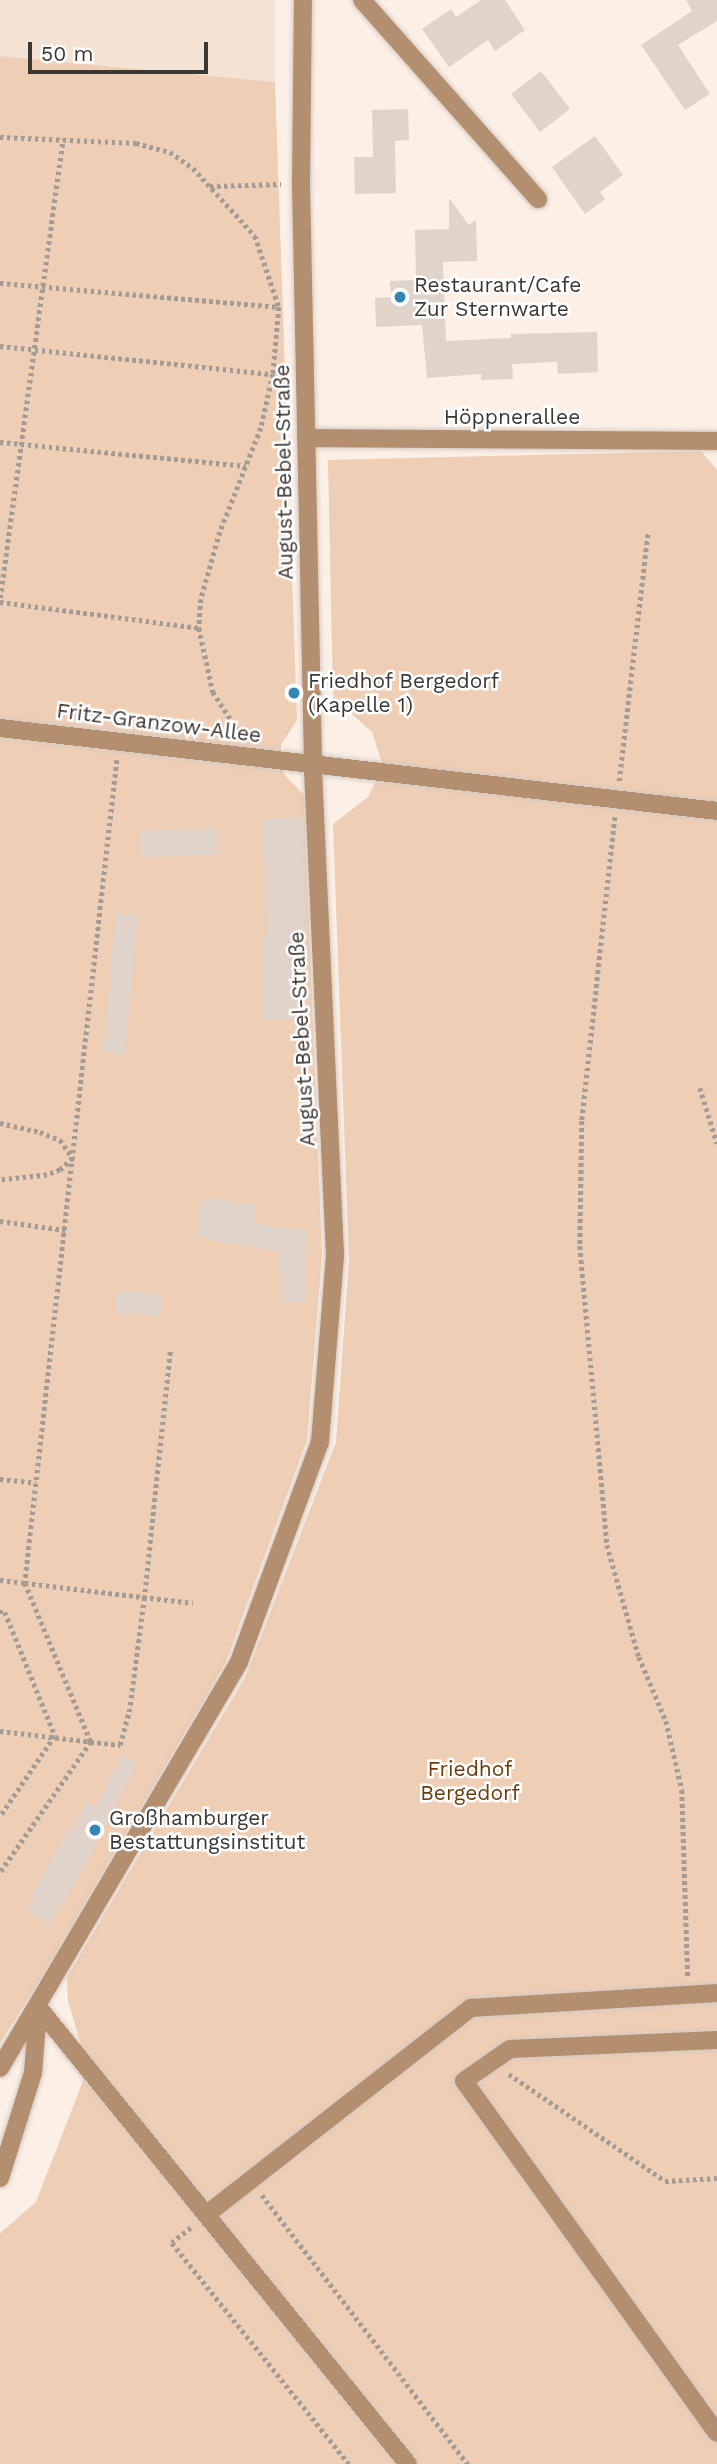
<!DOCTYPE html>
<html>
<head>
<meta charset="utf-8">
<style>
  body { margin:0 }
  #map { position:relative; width:717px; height:2464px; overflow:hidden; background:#fbefe6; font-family:"Work Sans",sans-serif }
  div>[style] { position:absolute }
  .built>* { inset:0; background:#f4e2d4 }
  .green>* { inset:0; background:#eeceb5 }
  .building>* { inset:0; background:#dfd3ca }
  .path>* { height:4.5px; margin-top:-2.25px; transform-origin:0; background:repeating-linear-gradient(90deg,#a39b94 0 3.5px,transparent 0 7px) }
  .roads { filter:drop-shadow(0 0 2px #d5cac2) drop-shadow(0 0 2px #d5cac2) }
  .minor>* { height:18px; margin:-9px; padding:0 9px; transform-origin:9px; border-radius:9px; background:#b38e6f }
  .dots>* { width:19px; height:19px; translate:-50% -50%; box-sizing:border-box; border:4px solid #fff; border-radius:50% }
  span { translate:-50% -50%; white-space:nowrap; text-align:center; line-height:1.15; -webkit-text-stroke:5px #fff; paint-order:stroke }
  .poi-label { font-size:21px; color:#3b3733 }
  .left { translate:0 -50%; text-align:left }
  .street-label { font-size:21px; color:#3b3733 }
  .park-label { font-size:21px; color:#6a3c0c }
  .scale { position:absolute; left:28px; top:42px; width:180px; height:32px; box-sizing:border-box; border:4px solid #3b3733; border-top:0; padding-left:9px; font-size:21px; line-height:24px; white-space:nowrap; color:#3b3733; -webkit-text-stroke:5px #fff; paint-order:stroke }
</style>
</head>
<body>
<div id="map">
  <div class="built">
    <i style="clip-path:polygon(0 0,275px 0,275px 82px,0 56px)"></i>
  </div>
  <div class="green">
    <i style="clip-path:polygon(0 56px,275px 82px,297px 720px,281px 745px,280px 760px,284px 774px,304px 795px,322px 1255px,307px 1440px,225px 1664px,43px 1975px,0 2043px)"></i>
    <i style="clip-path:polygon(701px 451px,717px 470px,717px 2464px,0 2464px,0 2233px,36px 2202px,88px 2068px,68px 2001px,67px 1977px,246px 1676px,336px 1442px,349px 1261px,333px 824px,368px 797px,383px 766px,372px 732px,333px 697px,328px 460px)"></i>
  </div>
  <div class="building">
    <i style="clip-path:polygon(481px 0,505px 0,525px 30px,495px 51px,488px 40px,449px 67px,422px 29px,451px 9px,456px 17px)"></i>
    <i style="clip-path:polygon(686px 0,717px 0,717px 21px,678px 45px,710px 94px,685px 110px,641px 45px,692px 11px)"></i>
    <i style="clip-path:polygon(541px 71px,570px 109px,540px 132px,511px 94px)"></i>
    <i style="clip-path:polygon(408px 109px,409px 140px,395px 141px,396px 193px,355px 194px,354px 157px,373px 157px,372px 110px)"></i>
    <i style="clip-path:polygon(595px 136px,623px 175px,600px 192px,605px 199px,585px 214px,552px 167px)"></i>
    <i style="clip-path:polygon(449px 198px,469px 225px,476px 220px,477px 261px,443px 262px,446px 341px,511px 338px,511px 334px,597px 332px,598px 372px,558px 374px,557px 362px,512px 364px,513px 379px,481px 380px,481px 374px,427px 378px,422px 325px,376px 327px,375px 298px,391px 297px,390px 281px,416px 280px,415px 230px,449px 229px)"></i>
    <i style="clip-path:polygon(303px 817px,307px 966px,300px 966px,302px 1019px,264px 1020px,264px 937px,267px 937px,263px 819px)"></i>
    <i style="clip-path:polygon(218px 828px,218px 855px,141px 857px,140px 831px)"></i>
    <i style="clip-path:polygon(116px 913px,138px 915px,125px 1055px,103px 1052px)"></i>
    <i style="clip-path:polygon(202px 1197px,257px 1205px,254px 1223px,307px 1231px,305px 1303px,282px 1302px,279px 1251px,196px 1237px)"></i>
    <i style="clip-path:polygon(117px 1290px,162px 1295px,160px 1317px,115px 1312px)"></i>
    <i style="clip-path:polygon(122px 1755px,137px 1763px,89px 1858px,50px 1924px,27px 1911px,34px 1899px,30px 1896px,67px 1832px,70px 1833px,86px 1802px,95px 1807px)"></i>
  </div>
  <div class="path">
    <i style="left:0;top:137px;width:136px;rotate:2.5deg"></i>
    <i style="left:136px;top:143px;width:35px;rotate:15deg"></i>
    <i style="left:170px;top:152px;width:28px;rotate:35deg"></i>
    <i style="left:193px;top:168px;width:92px;rotate:47.6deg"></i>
    <i style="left:255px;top:236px;width:75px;rotate:71.3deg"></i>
    <i style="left:279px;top:307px;width:67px;rotate:95.1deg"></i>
    <i style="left:273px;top:374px;width:55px;rotate:102.5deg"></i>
    <i style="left:261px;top:428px;width:112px;rotate:111.5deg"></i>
    <i style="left:220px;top:532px;width:70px;rotate:105.8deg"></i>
    <i style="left:201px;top:599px;width:29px;rotate:94deg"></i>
    <i style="left:199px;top:628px;width:66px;rotate:77.7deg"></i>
    <i style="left:213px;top:692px;width:54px;rotate:57.2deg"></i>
    <i style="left:210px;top:186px;width:71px;rotate:-1.6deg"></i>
    <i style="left:0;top:283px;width:280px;rotate:4.9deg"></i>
    <i style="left:0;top:346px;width:274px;rotate:5.9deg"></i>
    <i style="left:0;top:442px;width:247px;rotate:5.6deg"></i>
    <i style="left:0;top:598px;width:463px;rotate:-82.2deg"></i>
    <i style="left:0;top:602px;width:201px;rotate:7.4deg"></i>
    <i style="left:117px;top:760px;width:828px;rotate:96.38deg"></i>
    <i style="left:25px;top:1583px;width:169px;rotate:6.8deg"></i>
    <i style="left:619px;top:781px;width:251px;rotate:-83.4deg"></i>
    <i style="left:615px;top:817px;width:306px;rotate:96.2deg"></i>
    <i style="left:582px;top:1121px;width:125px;rotate:90.9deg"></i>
    <i style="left:580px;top:1246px;width:300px;rotate:84.8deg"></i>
    <i style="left:607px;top:1545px;width:116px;rotate:74.1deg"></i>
    <i style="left:639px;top:1657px;width:69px;rotate:67.1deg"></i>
    <i style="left:666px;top:1721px;width:71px;rotate:76.9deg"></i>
    <i style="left:682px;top:1790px;width:187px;rotate:88.2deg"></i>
    <i style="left:700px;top:1088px;width:58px;rotate:72.8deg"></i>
    <i style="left:0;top:1123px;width:41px;rotate:12.7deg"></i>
    <i style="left:40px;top:1132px;width:22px;rotate:22deg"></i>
    <i style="left:60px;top:1140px;width:22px;rotate:54deg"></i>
    <i style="left:73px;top:1158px;width:18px;rotate:137deg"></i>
    <i style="left:60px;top:1170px;width:14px;rotate:159deg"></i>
    <i style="left:47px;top:1175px;width:47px;rotate:173.9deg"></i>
    <i style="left:0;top:1221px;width:66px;rotate:7.9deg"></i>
    <i style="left:0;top:1479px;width:36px;rotate:6deg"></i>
    <i style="left:0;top:1580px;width:25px;rotate:7deg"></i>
    <i style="left:25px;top:1583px;width:172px;rotate:67.5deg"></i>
    <i style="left:91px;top:1742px;width:160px;rotate:124.8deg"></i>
    <i style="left:0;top:1612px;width:5px"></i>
    <i style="left:5px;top:1612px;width:134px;rotate:68deg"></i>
    <i style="left:55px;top:1736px;width:98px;rotate:124.2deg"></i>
    <i style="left:0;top:1731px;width:121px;rotate:6.7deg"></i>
    <i style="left:120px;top:1745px;width:34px;rotate:-75deg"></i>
    <i style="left:129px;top:1712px;width:114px;rotate:-82.4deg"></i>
    <i style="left:144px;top:1599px;width:249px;rotate:-84deg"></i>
    <i style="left:509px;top:2074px;width:189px;rotate:34.4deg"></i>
    <i style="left:665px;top:2181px;width:52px;rotate:-3.3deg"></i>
    <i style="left:262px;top:2195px;width:339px;rotate:52.6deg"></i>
    <i style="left:191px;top:2228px;width:24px;rotate:142deg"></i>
    <i style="left:172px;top:2243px;width:283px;rotate:51.3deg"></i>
  </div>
  <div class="roads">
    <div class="minor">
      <i style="left:362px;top:0;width:266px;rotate:48.5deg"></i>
      <i style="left:306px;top:438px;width:411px;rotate:0.4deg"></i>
      <i style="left:0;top:728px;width:722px;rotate:6.6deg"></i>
      <i style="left:38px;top:2007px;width:588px;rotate:51.01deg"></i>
      <i style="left:717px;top:2040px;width:207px;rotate:177.5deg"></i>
      <i style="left:510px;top:2049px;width:56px;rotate:145.2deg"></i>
      <i style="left:464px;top:2081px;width:433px;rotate:54.3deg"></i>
      <i style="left:0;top:2068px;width:471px;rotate:-59.5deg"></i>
      <i style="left:239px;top:1662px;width:234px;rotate:-69.8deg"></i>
      <i style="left:320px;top:1442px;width:188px;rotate:-85.4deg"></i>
      <i style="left:335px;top:1255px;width:493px;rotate:-92.6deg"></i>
      <i style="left:313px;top:762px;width:579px;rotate:-91.19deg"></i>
      <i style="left:301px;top:183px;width:183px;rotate:-89.4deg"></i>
      <i style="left:0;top:2178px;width:110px;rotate:-72.6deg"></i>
      <i style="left:33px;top:2073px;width:64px;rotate:-85.5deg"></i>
      <i style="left:207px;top:2214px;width:335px;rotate:-38deg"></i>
      <i style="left:471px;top:2008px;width:246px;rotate:-3.5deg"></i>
    </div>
  </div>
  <div class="dots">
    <i style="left:400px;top:297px;background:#3584b6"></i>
    <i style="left:294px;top:693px;background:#3584b6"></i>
    <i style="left:95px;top:1830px;background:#3584b6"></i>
  </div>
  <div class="poi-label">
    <span class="left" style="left:414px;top:297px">Restaurant/Cafe<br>Zur Sternwarte</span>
    <span class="left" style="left:308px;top:693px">Friedhof Bergedorf<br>(Kapelle 1)</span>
    <span class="left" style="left:109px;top:1830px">Großhamburger<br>Bestattungsinstitut</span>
  </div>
  <div class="street-label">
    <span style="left:512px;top:417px">Höppnerallee</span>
    <span style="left:284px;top:472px;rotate:-91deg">August-Bebel-Straße</span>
    <span style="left:159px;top:723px;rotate:7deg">Fritz-Granzow-Allee</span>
    <span style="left:302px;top:1039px;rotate:-93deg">August-Bebel-Straße</span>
  </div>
  <div class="park-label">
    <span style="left:470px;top:1781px">Friedhof<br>Bergedorf</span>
  </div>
  <div class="scale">50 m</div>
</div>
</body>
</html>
